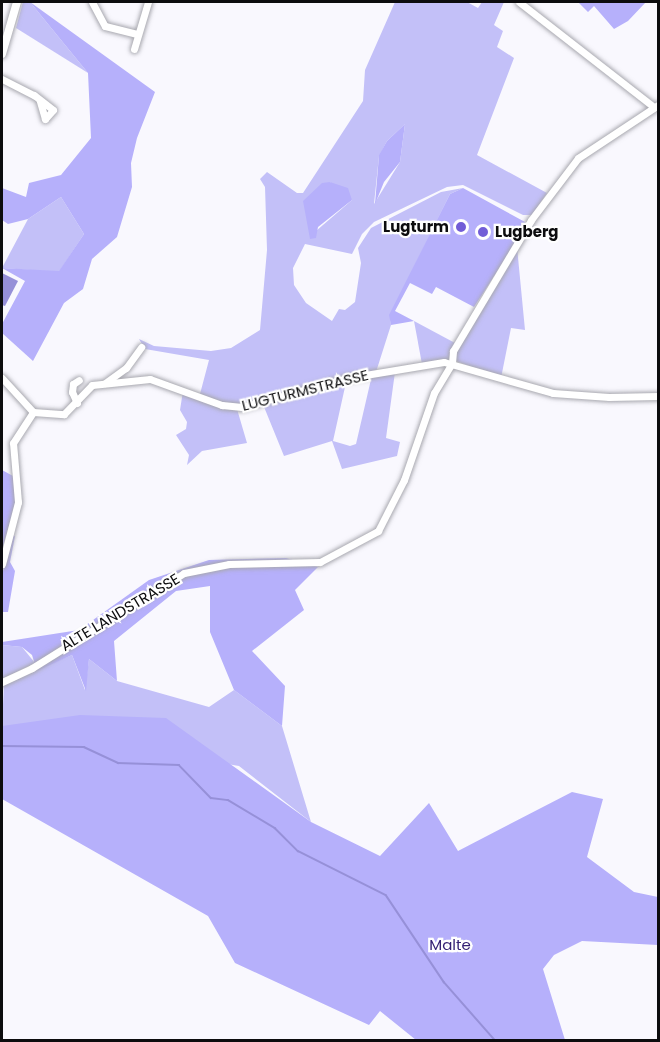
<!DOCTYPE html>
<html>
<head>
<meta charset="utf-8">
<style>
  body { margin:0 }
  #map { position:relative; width:660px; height:1042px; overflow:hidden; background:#f9f8fe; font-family:Poppins,sans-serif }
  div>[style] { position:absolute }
  .green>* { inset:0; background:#c3c0f8 }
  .forest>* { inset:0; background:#b6b0fb }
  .water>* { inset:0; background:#9690d8 }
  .stream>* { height:1.5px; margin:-0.75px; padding:0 0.75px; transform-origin:0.75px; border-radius:0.75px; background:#9690d8 }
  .roads { filter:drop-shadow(0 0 2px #a8a8af) drop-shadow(0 0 2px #a8a8af) }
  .minor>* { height:7px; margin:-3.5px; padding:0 3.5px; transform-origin:3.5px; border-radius:3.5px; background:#fff }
  .major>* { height:8px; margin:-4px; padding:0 4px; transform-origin:4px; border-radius:4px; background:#fff }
  .dots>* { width:16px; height:16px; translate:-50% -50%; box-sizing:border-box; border:3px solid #fff; border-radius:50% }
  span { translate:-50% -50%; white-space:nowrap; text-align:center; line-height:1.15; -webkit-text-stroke:4.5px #fff; paint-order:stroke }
  .poi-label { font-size:15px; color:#0c0c0e; font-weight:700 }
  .right { translate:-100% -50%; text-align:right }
  .left { translate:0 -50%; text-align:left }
  .street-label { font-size:15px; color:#0c0c0e }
  .park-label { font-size:15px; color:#342074 }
  .frame { position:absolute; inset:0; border:3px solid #0c0c0e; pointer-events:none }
</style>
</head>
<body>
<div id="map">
  <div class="green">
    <i style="clip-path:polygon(23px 2px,30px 2px,88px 73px,16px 28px)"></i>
    <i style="clip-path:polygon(evenodd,395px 2px,467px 2px,478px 8px,482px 2px,504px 2px,494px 25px,503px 31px,497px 47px,514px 58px,477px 155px,547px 193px,532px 215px,523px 215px,463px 185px,447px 187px,374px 222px,362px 234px,352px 254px,305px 244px,293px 268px,294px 285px,306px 303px,332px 321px,339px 309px,345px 310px,355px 302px,361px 263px,358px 248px,371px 228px,441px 192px,463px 188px,450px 194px,390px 315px,391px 325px,376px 372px,249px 404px,226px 405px,200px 394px,209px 360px,145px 349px,139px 339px,154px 346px,211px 351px,231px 348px,260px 330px,267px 250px,265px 187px,260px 179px,267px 172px,297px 193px,303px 193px,363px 101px,365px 70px,395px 2px,405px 124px,400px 162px,374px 204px,379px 156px,387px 141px,405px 124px,395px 2px,330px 182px,352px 200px,316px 231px,330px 182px)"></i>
    <i style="clip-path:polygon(61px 197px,84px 234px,59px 272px,2px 268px,28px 219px)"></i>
    <i style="clip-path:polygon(517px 247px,525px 330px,511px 328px,501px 378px,456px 361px,456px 352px)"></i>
    <i style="clip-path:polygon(414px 321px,455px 343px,449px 360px,422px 364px)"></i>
    <i style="clip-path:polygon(395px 372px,386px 438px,400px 442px,397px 456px,342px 469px,332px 441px,284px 456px,262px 402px,347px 378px,333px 441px,350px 446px,356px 444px,372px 375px)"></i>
    <i style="clip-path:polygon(183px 391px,237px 409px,247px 443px,202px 451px,187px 465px,189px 455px,176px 435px,186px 429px,187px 422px,180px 410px)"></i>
    <i style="clip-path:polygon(2px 645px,22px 647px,35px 663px,2px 679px)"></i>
    <i style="clip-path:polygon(72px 655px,85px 690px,89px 659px,117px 681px,209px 707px,234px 690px,282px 726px,311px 822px,239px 766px,2px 726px,4px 683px)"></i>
  </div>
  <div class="forest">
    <i style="clip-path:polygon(30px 2px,155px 92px,137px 138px,131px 163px,132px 187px,117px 237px,92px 259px,83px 289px,64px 303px,33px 361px,2px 333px,2px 324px,25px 281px,2px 268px,59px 271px,84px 234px,61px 197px,28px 219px,8px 224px,2px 220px,2px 188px,26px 197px,29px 183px,61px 175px,91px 138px,88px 73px)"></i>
    <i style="clip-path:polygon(578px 2px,646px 2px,628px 21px,614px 29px,594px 6px,588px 12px)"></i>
    <i style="clip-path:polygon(405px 124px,400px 162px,384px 182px,375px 204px,379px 155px,387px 141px)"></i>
    <i style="clip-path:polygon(330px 182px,348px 188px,352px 200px,318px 227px,316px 238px,310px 239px,303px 201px,322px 183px)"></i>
    <i style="clip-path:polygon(463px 188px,525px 222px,526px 227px,474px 307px,436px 287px,432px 294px,410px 283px,395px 311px,414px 321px,391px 325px,389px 315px,450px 194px)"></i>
    <i style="clip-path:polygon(2px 470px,13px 476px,16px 502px,2px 550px)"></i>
    <i style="clip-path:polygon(12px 535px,15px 536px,10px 562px,15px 571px,8px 612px,2px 612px,2px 575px)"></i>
    <i style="clip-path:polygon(286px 558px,318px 567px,295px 590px,304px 610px,252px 651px,285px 686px,282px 726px,234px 690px,210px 632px,210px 586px,176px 591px,114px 641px,117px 681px,89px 659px,86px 691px,72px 655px,37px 671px,32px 655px,22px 647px,2px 645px,2px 642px,79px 630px,149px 580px,209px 560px)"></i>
    <i style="clip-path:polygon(80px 715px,166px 718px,311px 822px,380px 856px,429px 803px,458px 851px,572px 792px,603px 799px,587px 857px,634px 892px,658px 897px,658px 945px,582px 941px,554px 955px,543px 969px,565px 1040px,416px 1040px,380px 1011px,369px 1025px,235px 963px,208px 916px,2px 799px,2px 726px)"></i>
  </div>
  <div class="water">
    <i style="clip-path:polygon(2px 273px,18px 281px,5px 306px,2px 305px)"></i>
  </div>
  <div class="stream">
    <i style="left:2px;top:746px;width:82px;rotate:0.7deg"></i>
    <i style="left:84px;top:747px;width:38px;rotate:25deg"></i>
    <i style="left:118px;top:763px;width:61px;rotate:1.9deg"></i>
    <i style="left:179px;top:765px;width:46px;rotate:45.9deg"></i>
    <i style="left:211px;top:798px;width:17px;rotate:7deg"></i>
    <i style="left:228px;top:800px;width:55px;rotate:30.8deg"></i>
    <i style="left:275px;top:828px;width:33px;rotate:45deg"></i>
    <i style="left:298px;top:851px;width:98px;rotate:26.6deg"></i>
    <i style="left:386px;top:895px;width:105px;rotate:56.3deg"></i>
    <i style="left:444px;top:982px;width:77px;rotate:48.7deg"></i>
  </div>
  <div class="roads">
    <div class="minor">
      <i style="left:92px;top:2px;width:27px;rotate:62deg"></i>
      <i style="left:105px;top:26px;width:33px;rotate:14deg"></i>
      <i style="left:519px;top:2px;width:171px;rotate:37.9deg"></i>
      <i style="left:134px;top:49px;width:49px;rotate:-73.4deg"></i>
      <i style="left:2px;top:79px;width:36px;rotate:27deg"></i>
      <i style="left:34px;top:95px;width:24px;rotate:38deg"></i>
      <i style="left:53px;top:110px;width:12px;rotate:132deg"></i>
      <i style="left:45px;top:119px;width:19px;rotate:-106deg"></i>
      <i style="left:2px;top:378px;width:46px;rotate:47.6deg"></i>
      <i style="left:105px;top:383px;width:26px;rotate:-36deg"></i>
      <i style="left:126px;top:368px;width:26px;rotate:-54deg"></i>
      <i style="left:77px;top:403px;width:12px;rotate:-114deg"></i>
      <i style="left:72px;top:392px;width:8px;rotate:-83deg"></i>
      <i style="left:73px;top:384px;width:7px;rotate:-34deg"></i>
      <i style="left:33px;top:412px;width:31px;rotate:4deg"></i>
      <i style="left:64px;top:414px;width:40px;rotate:-46deg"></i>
      <i style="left:92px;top:385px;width:58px;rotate:-5.9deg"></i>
      <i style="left:150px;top:379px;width:77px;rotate:19.9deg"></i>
      <i style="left:222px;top:405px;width:20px;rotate:6deg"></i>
      <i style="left:242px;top:407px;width:109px;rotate:-15.4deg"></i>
      <i style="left:347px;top:378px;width:98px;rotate:-9.4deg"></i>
      <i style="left:444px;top:362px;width:113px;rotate:15.9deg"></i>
      <i style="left:553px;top:393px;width:56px;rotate:4.1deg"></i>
      <i style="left:609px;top:397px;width:49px;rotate:-1.2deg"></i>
      <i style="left:2px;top:564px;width:64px;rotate:-75.5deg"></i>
      <i style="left:18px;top:502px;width:59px;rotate:-94.8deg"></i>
      <i style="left:13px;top:443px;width:37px;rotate:-57deg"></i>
      <i style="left:2px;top:682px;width:33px;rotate:-25deg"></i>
      <i style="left:32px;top:668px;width:179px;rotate:-32deg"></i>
      <i style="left:184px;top:573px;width:46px;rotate:-11.3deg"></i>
      <i style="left:229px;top:564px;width:91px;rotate:-1.3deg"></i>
      <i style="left:320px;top:562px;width:66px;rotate:-28.1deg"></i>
      <i style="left:378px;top:531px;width:57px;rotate:-63deg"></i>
      <i style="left:404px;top:480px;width:92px;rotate:-71deg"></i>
      <i style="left:434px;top:393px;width:35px;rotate:-59deg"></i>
      <i style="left:452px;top:363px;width:12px;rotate:-85deg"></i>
      <i style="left:453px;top:351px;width:152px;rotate:-59.2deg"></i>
      <i style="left:531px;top:220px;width:78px;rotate:-52.8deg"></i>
      <i style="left:578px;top:158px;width:96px;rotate:-33.5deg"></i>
    </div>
    <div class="major">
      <i style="left:2px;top:54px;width:54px;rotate:-73.9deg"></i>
    </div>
  </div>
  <div class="dots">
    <i style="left:461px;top:227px;background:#725dd7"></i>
    <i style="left:483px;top:232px;background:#725dd7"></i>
  </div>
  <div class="poi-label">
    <span class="right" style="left:449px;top:227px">Lugturm</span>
    <span class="left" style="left:495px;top:232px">Lugberg</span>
  </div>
  <div class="street-label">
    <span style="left:305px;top:390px;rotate:-14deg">LUGTURMSTRASSE</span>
    <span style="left:120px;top:612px;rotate:-31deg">ALTE LANDSTRASSE</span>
  </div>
  <div class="park-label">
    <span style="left:450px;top:945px">Malte</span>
  </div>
  <div class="frame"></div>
</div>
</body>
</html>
